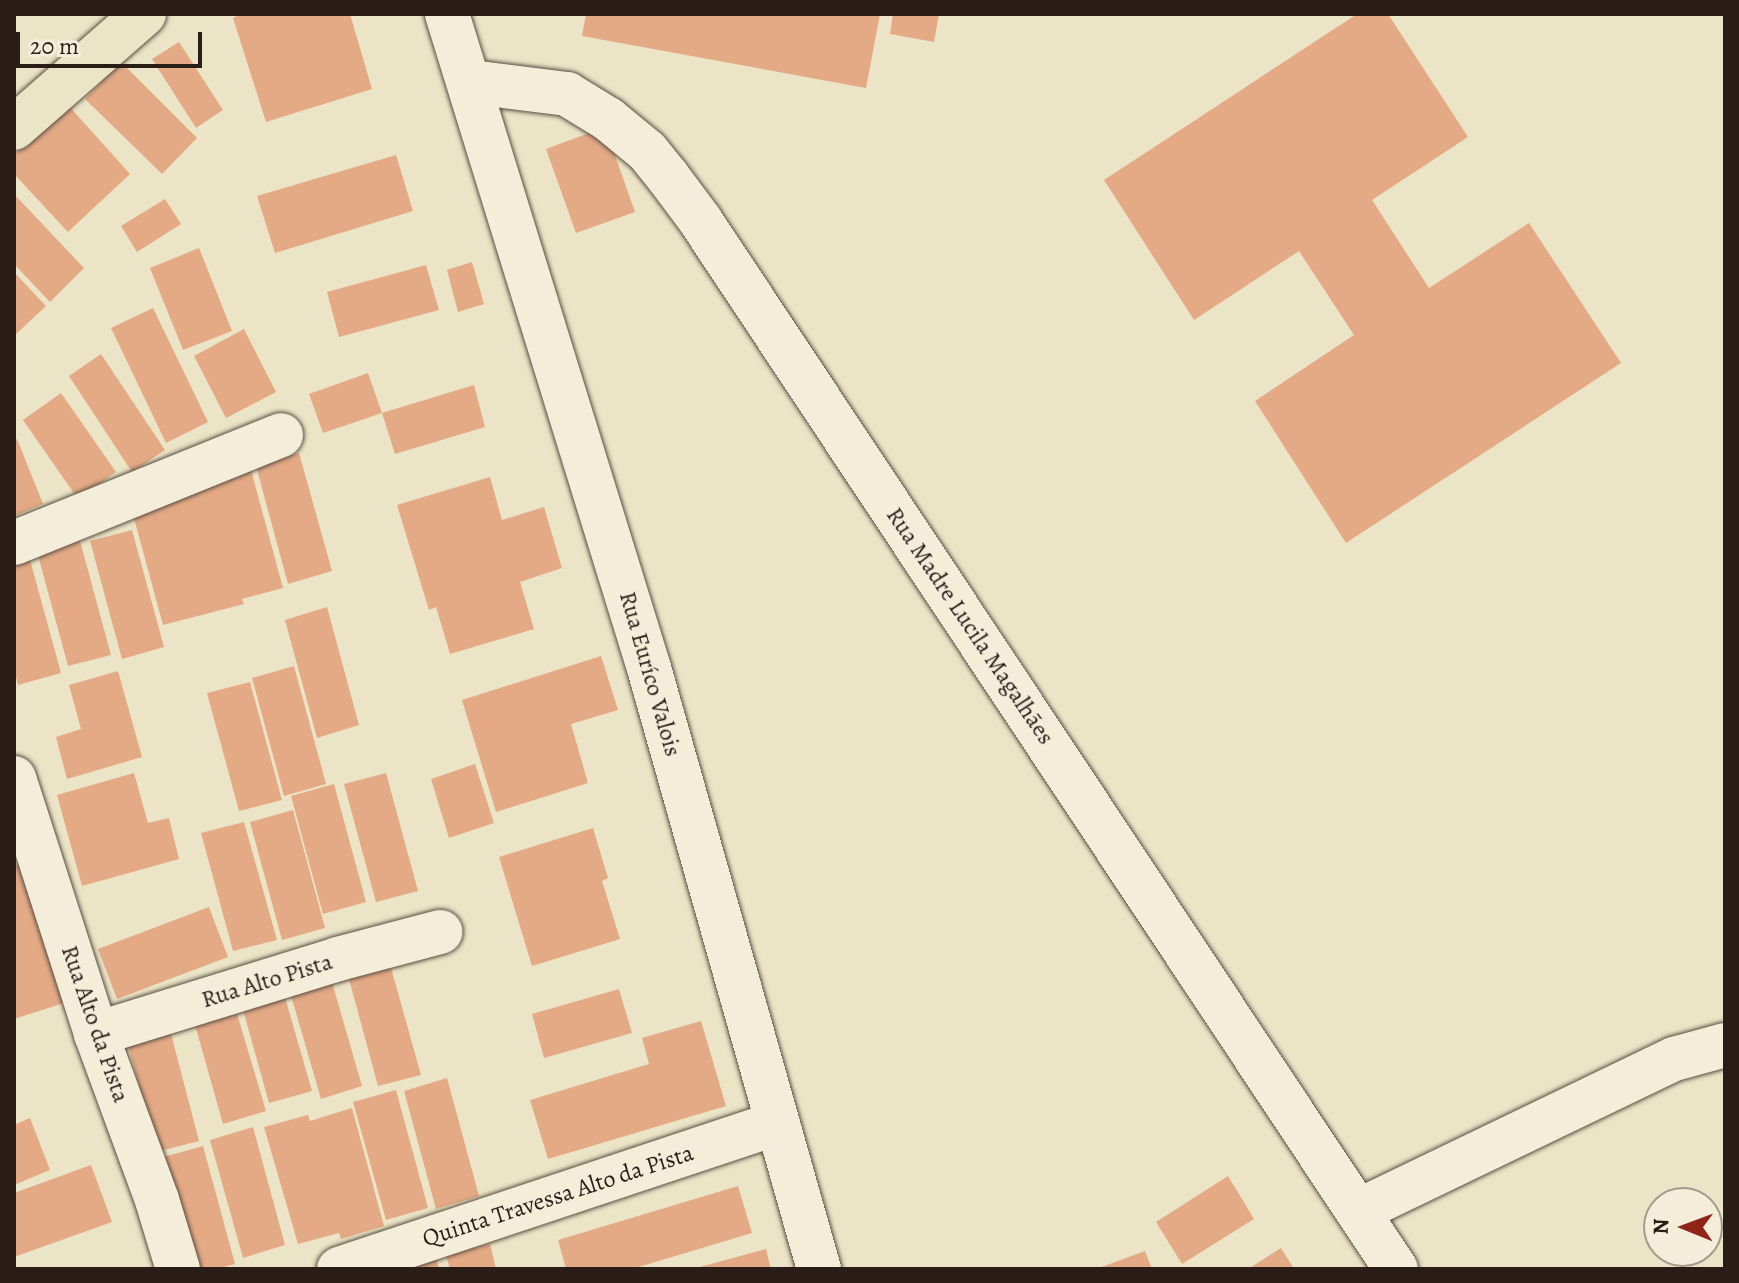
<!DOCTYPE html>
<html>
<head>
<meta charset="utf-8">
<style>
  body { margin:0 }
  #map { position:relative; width:1739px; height:1283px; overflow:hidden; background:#ece4c6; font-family:Alegreya,serif }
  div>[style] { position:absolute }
  .building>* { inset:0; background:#e4aa85 }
  .roads { filter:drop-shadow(0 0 2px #5a4e42) drop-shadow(0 0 2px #5a4e42) }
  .minor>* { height:44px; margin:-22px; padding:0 22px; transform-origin:22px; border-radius:22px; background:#f3edda }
  .major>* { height:44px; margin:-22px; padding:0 22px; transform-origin:22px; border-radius:22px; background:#ece4c6 }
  span { translate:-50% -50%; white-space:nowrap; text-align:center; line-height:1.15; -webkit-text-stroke:7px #f3edda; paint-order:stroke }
  .street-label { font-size:24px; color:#2a1c16 }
  .frame { position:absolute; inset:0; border:16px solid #2a1c16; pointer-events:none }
  .north { position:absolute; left:1643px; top:1187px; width:80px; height:80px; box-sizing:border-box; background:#f3edda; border:2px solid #a3998c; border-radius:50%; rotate:271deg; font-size:22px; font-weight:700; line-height:32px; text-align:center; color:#2a1c16 }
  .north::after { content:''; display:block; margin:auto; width:28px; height:36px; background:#8f2418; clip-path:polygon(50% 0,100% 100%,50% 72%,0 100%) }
  .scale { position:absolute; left:16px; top:32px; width:186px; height:36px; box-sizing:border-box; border:4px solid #2a1c16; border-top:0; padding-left:10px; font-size:24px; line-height:28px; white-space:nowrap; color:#2a1c16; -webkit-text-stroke:6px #f3edda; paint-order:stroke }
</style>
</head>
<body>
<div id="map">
  <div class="building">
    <i style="clip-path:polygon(242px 14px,350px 14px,372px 89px,266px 122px,233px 18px)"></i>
    <i style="clip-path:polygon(586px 14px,880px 14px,866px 88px,582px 36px)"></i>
    <i style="clip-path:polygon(893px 14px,939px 14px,934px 42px,890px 34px)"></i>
    <i style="clip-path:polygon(1357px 14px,1388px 14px,1468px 137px,1372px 200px,1429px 288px,1529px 223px,1621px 363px,1346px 543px,1255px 401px,1354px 335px,1299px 251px,1194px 320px,1104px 180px)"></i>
    <i style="clip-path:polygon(179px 42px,223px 110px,196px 128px,152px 59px)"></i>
    <i style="clip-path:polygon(121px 62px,197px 138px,162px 174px,85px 99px)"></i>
    <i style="clip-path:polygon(68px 105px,130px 174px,68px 232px,14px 174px,14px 155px)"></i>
    <i style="clip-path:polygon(605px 127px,635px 212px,576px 233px,546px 149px)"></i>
    <i style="clip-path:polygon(396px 155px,413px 211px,275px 253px,257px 196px)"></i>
    <i style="clip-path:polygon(14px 194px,84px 268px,50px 302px,14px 264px)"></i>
    <i style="clip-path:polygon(165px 199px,181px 224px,137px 252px,121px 226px)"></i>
    <i style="clip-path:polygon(199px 248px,232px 331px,183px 350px,150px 268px)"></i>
    <i style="clip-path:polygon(472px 262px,484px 304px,458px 312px,447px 270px)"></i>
    <i style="clip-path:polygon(426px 265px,439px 310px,339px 337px,327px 292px)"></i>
    <i style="clip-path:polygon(14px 272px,46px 306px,14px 336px)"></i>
    <i style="clip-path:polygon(153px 308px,208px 422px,166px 443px,111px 328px)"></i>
    <i style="clip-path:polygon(244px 329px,276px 392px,226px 418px,194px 356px)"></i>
    <i style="clip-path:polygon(101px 354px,165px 450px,132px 472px,69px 376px)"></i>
    <i style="clip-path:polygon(368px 373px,382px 413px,474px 385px,485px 427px,395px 454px,382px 413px,323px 433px,309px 394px)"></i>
    <i style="clip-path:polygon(61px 393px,116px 472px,78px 499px,23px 420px)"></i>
    <i style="clip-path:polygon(17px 439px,43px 504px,14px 516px,14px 441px)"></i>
    <i style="clip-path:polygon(299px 453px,332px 571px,288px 584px,256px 466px)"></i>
    <i style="clip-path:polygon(251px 470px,283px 588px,242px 599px,244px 604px,163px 625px,131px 507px)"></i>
    <i style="clip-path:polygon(490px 477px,502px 520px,544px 507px,562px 568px,520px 582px,534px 629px,450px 654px,436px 607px,429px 610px,397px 505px)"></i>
    <i style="clip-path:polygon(132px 530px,164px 647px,122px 659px,90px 541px)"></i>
    <i style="clip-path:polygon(79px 537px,111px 655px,68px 666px,36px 548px)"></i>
    <i style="clip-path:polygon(29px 556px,61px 673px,18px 685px,14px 669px,14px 560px)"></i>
    <i style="clip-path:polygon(327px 607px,359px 725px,317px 738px,285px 620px)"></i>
    <i style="clip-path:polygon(601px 656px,618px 710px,571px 724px,588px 783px,496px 812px,462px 700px)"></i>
    <i style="clip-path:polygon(294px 666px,326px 784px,284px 796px,252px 678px)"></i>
    <i style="clip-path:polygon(118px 671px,142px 757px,67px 779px,56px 737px,81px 729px,69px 685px)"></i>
    <i style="clip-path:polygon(250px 682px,282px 800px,239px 811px,207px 693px)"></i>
    <i style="clip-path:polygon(475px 764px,494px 823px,449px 838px,431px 779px)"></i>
    <i style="clip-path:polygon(134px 773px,148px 823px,169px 818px,179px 859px,82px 886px,57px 795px)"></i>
    <i style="clip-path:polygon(386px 773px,418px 891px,376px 902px,344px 784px)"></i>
    <i style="clip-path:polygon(334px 784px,366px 902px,323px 914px,291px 796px)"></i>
    <i style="clip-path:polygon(293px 810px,325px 928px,282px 940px,250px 822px)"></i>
    <i style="clip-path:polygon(244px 822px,277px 940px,233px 951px,201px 833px)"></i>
    <i style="clip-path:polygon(593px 828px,608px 878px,602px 881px,620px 939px,532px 966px,499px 857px)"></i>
    <i style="clip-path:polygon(19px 864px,64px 1003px,14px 1019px,14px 866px)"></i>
    <i style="clip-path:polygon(209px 907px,228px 957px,117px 999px,98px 949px)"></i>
    <i style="clip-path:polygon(388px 957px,421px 1075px,378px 1086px,346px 968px)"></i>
    <i style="clip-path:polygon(329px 972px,362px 1086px,321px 1099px,288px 985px)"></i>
    <i style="clip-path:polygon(282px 987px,312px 1091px,269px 1103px,240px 999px)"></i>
    <i style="clip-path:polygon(619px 989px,632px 1033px,544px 1058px,532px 1014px)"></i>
    <i style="clip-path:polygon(235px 1007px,266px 1111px,223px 1124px,193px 1018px)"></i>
    <i style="clip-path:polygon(701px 1021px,726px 1106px,548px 1159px,530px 1100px,649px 1064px,642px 1038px)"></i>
    <i style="clip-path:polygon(170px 1030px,199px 1141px,156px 1152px,128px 1044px)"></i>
    <i style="clip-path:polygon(447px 1078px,479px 1196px,436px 1209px,404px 1091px)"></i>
    <i style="clip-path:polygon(396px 1090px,428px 1208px,386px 1220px,353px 1102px)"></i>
    <i style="clip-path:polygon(352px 1108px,384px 1226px,341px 1239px,339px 1233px,298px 1244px,264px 1127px,308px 1115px,310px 1121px)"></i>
    <i style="clip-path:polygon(30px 1118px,50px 1170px,14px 1185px,14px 1125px)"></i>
    <i style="clip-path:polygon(253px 1127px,285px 1245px,243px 1258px,210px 1140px)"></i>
    <i style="clip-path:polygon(203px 1146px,235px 1264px,216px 1269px,191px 1269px,160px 1158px)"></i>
    <i style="clip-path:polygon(91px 1165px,112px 1222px,14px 1257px,14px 1193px)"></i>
    <i style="clip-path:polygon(1228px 1176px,1254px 1219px,1182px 1264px,1156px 1222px)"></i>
    <i style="clip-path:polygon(738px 1186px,752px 1233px,632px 1269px,566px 1269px,558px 1240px)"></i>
    <i style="clip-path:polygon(490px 1244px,496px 1269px,450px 1269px,446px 1255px)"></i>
    <i style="clip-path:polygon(433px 1246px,439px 1269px,393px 1269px)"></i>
    <i style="clip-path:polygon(1281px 1248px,1294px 1269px,1248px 1269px)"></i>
    <i style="clip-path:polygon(766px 1249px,771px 1269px,696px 1269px,696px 1268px)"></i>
    <i style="clip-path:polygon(1145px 1251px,1152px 1269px,1096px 1269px)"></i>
  </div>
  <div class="roads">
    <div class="minor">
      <i style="left:447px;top:14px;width:684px;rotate:72.84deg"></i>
      <i style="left:649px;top:668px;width:625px;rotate:74.21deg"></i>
      <i style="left:471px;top:82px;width:97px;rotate:7.1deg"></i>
      <i style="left:567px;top:94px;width:48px;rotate:31.4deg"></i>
      <i style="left:608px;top:119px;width:50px;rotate:39.4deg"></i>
      <i style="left:647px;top:151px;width:33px;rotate:51deg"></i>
      <i style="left:668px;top:177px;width:54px;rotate:53.3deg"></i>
      <i style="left:700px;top:220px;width:1259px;rotate:56.44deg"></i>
      <i style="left:14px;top:543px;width:288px;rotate:-22deg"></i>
      <i style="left:14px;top:778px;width:269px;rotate:72.2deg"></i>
      <i style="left:96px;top:1034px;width:177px;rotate:69.8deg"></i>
      <i style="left:157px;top:1200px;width:72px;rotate:73.1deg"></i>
      <i style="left:96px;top:1034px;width:253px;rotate:-17.2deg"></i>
      <i style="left:338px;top:959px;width:106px;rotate:-14.8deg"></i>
      <i style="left:1358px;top:1211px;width:351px;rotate:-25.7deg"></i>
      <i style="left:1674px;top:1059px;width:53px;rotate:-15.4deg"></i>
      <i style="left:339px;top:1269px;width:462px;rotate:-18.4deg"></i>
    </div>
    <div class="major">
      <i style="left:14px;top:128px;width:173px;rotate:-41.2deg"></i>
    </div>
  </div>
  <div class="street-label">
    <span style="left:970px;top:626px;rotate:56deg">Rua Madre Lucila Magalhães</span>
    <span style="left:650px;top:674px;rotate:74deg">Rua Euríco Valois</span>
    <span style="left:267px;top:981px;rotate:-17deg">Rua Alto Pista</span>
    <span style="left:95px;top:1024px;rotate:71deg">Rua Alto da Pista</span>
    <span style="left:558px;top:1196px;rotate:-18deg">Quinta Travessa Alto da Pista</span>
  </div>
  <div class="frame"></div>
  <div class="north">N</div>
  <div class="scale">20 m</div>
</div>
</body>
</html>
